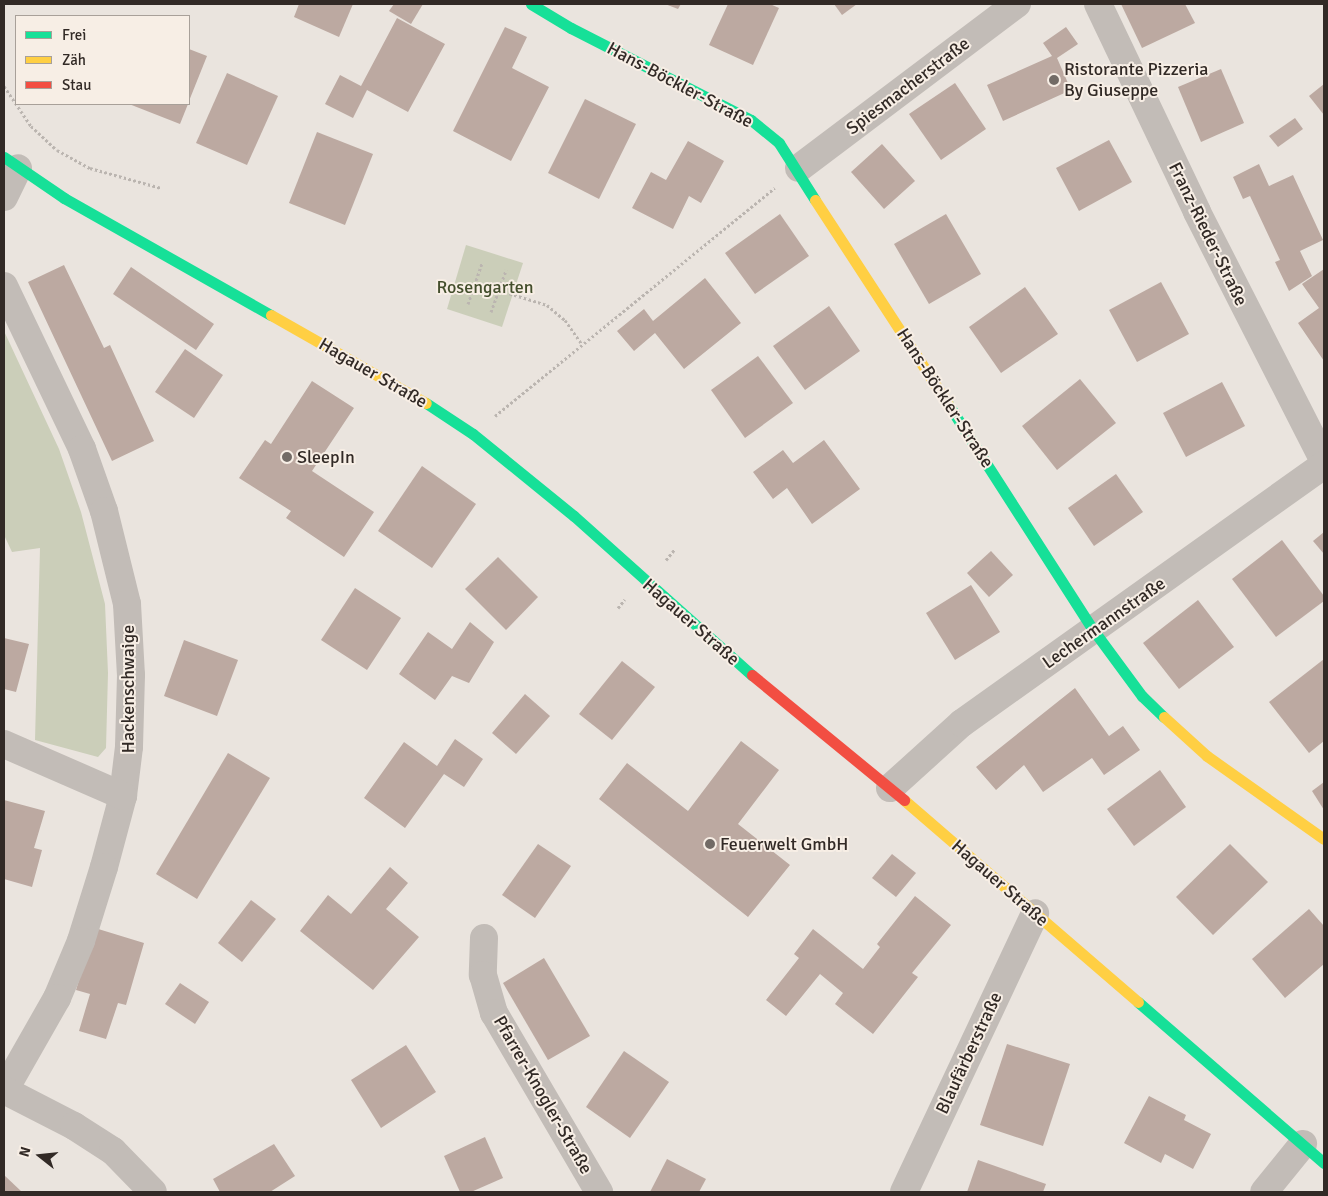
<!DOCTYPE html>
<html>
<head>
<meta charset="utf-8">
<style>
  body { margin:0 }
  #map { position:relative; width:1328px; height:1196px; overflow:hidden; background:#eae4de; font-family:Signika,sans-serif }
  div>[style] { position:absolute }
  .green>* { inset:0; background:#cbceb9 }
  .building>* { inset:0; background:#bca9a1 }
  .path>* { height:3px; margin-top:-1.5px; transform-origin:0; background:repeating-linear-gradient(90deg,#bbb5b0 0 2.5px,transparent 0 5px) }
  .street>* { height:28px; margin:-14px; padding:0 14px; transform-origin:14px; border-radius:14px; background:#c2bcb7 }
  .fast>* { height:11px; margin:-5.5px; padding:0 5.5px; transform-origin:5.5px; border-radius:5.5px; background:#16e098 }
  .slow>* { height:11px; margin:-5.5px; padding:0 5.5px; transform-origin:5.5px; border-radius:5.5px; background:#ffcf43 }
  .jam>* { height:11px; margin:-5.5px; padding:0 5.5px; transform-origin:5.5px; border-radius:5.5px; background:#f24e42 }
  .dots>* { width:14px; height:14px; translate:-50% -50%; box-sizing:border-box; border:2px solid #f7eee5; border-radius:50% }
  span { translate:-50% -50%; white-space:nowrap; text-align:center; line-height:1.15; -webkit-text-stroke:4px #f7eee5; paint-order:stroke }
  .poi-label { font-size:18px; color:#322a26 }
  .left { translate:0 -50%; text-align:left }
  .street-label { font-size:18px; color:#322a26 }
  .park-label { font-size:18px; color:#434e2c }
  .frame { position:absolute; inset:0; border:5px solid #322a26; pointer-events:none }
  .legend { position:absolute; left:15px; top:15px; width:175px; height:90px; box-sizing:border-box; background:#f7eee5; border:1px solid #a8a099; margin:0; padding:6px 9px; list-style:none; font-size:15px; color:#322a26 }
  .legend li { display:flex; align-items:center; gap:10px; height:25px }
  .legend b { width:25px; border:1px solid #a8a099 }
  .north { position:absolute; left:15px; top:1131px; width:50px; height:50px; -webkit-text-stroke:4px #f7eee5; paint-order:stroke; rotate:286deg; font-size:14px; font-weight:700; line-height:20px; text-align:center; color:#322a26 }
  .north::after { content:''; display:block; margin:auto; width:18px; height:22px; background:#322a26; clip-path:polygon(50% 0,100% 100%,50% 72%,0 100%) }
</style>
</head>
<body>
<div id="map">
  <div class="green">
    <i style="clip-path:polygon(466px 245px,523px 263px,502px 327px,447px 309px)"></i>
    <i style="clip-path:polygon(4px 331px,59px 449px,81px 512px,105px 604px,108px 673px,106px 748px,98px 757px,35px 740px,40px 548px,12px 552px,4px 535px)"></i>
  </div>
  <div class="building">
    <i style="clip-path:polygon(299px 4px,353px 4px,339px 37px,294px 17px)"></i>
    <i style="clip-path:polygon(394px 4px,423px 4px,411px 24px,389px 11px)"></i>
    <i style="clip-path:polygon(665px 4px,681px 4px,678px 9px)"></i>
    <i style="clip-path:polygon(728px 4px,770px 4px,779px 8px,753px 65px,709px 45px)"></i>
    <i style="clip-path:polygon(834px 4px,857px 4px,842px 15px)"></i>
    <i style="clip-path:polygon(1121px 4px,1185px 4px,1195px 23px,1142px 48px)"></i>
    <i style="clip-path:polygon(397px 18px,445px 44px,408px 112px,367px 90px,353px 118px,325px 104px,340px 75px,361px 86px)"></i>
    <i style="clip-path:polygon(505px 27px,527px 37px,512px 68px,549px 87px,511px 161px,453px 131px)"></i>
    <i style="clip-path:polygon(1066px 27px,1078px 44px,1057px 58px,1071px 90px,1003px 121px,987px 85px,1052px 56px,1043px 43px)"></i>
    <i style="clip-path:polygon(189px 49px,207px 56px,189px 101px)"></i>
    <i style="clip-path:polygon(1221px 69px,1244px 123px,1201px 142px,1178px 87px)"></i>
    <i style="clip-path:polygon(227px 73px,278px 96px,247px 165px,196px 143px)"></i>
    <i style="clip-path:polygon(955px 83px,986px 129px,941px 160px,909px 114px)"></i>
    <i style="clip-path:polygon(1324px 84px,1324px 115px,1309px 96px)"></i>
    <i style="clip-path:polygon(585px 99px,636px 124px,599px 199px,548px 173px)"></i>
    <i style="clip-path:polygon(129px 104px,188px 104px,180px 124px)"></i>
    <i style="clip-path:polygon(1295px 118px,1303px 129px,1278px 147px,1269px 136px)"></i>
    <i style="clip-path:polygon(317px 132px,373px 154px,345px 225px,289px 203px)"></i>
    <i style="clip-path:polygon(1109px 140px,1132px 182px,1079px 211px,1056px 168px)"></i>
    <i style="clip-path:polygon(688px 141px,724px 161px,701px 203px,689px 196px,673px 229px,632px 208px,651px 172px,666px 180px)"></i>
    <i style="clip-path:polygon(882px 144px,915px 181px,884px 209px,851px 172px)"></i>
    <i style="clip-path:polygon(1259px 164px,1269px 186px,1293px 175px,1323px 240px,1300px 251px,1312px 276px,1289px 291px,1275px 262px,1280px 260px,1250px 196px,1243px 199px,1233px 177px)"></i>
    <i style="clip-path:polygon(780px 214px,809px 256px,755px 294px,725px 253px)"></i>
    <i style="clip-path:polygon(946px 214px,981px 274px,929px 304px,894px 244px)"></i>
    <i style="clip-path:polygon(64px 265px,104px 348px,110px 345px,154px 441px,112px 461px,28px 282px)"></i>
    <i style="clip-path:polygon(131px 267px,214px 324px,196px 350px,113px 294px)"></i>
    <i style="clip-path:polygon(1324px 269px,1324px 361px,1298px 323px,1319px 308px,1302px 284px)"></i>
    <i style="clip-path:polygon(705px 278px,741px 323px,684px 369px,655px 333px,634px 351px,617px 331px,644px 309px,653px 321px)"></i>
    <i style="clip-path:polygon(1161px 282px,1189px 334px,1137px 362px,1109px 310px)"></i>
    <i style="clip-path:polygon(1025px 287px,1058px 334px,1001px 373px,969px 327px)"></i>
    <i style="clip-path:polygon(829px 306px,860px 351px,805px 390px,773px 346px)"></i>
    <i style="clip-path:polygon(185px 349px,223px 375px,194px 418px,155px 392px)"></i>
    <i style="clip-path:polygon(758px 356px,793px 403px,745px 438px,711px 390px)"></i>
    <i style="clip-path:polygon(1080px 379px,1116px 423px,1057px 470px,1022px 426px)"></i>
    <i style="clip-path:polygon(312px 381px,354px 408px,312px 471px,374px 512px,344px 557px,286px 518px,291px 511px,239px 478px,265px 440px,271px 444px)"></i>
    <i style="clip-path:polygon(1222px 382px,1245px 426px,1186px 457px,1163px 413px)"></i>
    <i style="clip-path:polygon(824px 440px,860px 489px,812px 524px,787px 488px,773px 499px,753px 472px,783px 450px,793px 463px)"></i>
    <i style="clip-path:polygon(422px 466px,476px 504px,432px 568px,378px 531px)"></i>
    <i style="clip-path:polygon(1116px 474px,1143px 512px,1094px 546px,1068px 508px)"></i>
    <i style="clip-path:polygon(1324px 532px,1324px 554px,1313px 541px)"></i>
    <i style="clip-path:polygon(1282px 540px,1324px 596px,1324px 601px,1276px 637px,1232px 579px)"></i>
    <i style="clip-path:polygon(991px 551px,1013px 575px,989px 597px,967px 573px)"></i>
    <i style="clip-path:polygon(498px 557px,538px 597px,506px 630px,465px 589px)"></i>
    <i style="clip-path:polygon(971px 585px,1000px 632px,955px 660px,926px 613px)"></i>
    <i style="clip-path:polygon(355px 588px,401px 618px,367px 670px,321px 640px)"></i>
    <i style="clip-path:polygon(1198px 600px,1234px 647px,1179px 689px,1143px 643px)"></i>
    <i style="clip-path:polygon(470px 622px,494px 642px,469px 683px,452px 676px,435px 700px,399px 674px,428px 632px,452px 649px)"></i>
    <i style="clip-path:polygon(4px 638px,29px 644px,16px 692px,4px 689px)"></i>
    <i style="clip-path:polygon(184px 640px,238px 660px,217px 716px,164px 696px)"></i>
    <i style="clip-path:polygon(1324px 659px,1324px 741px,1309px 753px,1269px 702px)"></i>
    <i style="clip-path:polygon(622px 661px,655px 687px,612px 740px,579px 714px)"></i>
    <i style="clip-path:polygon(1075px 688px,1109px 736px,1123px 726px,1140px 750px,1104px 775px,1092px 758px,1043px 792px,1024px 765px,996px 790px,976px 767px)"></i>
    <i style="clip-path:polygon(525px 694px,550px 716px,516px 754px,492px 733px)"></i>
    <i style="clip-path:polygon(455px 739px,483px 759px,464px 787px,444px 774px,405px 828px,364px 798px,404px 742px,437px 766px)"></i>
    <i style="clip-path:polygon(741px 741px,779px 770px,738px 824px,790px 865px,748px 917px,599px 799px,627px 763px,688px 811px)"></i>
    <i style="clip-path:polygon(228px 753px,270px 778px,197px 899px,156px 874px)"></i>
    <i style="clip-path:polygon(1160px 770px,1186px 807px,1134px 846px,1107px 809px)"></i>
    <i style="clip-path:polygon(1324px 782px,1324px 810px,1312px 791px)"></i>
    <i style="clip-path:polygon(4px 800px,45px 811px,34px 848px,42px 850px,32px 887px,4px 879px)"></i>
    <i style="clip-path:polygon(538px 844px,571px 866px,535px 918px,502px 895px)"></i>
    <i style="clip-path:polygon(1230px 844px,1268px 882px,1213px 935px,1176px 897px)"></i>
    <i style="clip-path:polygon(892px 854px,916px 873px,896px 897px,872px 878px)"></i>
    <i style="clip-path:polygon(390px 867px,408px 883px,386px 909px,419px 937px,373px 990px,300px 931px,328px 895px,351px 914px)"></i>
    <i style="clip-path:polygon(915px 896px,951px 925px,912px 973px,918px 977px,873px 1034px,835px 1004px,843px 993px,820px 974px,786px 1016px,766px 1000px,799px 958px,794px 954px,813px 929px,863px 969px,880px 947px,877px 944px)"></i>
    <i style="clip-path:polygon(251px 900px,276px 919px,242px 962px,218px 943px)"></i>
    <i style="clip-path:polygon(1309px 909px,1324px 926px,1324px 964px,1285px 998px,1252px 959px)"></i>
    <i style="clip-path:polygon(95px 928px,144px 943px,126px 1005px,118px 1003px,106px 1039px,79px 1031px,90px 994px,76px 990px)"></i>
    <i style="clip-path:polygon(544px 958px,590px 1036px,548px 1060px,503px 983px)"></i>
    <i style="clip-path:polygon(180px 983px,209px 1002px,195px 1024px,165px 1004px)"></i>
    <i style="clip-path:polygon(1007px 1044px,1070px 1064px,1043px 1146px,980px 1125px)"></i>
    <i style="clip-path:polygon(406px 1045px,436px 1092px,381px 1128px,351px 1080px)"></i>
    <i style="clip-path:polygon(624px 1051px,669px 1082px,630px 1138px,586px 1107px)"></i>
    <i style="clip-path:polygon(1149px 1096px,1186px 1115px,1184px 1120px,1211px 1134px,1193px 1169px,1165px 1154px,1161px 1163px,1124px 1143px)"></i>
    <i style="clip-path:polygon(485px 1137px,503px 1178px,471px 1192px,460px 1192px,444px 1156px)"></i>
    <i style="clip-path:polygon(274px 1144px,295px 1176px,270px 1192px,220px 1192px,213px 1179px)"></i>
    <i style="clip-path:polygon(667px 1159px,706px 1179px,699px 1192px,650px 1192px)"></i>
    <i style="clip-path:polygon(978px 1160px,1046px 1184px,1043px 1192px,967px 1192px)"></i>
    <i style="clip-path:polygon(4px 1175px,22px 1192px,4px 1192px)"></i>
  </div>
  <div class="path">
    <i style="left:4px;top:86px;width:48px;rotate:56deg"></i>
    <i style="left:31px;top:126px;width:35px;rotate:43deg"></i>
    <i style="left:57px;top:150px;width:38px;rotate:29deg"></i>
    <i style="left:90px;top:168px;width:74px;rotate:15.7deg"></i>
    <i style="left:476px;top:283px;width:74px;rotate:17.2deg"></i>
    <i style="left:547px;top:305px;width:23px;rotate:40deg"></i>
    <i style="left:565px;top:320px;width:29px;rotate:55deg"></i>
    <i style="left:468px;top:304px;width:43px;rotate:-71.1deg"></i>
    <i style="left:491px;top:312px;width:45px;rotate:-70.3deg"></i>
    <i style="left:495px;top:416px;width:361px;rotate:-39.2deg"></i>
    <i style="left:666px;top:560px;width:14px;rotate:-51deg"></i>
    <i style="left:618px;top:608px;width:11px;rotate:-52deg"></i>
  </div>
  <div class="street">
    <i style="left:1098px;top:4px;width:230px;rotate:64.5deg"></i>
    <i style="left:1197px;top:212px;width:280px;rotate:63deg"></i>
    <i style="left:799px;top:168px;width:273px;rotate:-37deg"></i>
    <i style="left:4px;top:197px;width:32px;rotate:-64deg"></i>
    <i style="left:4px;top:286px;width:181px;rotate:64.4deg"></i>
    <i style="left:82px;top:449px;width:66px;rotate:70.5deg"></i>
    <i style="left:104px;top:511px;width:96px;rotate:76.1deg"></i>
    <i style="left:127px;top:604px;width:71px;rotate:86.8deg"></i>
    <i style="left:131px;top:675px;width:72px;rotate:91.6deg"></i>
    <i style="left:129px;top:747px;width:49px;rotate:97deg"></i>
    <i style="left:123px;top:796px;width:73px;rotate:105deg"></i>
    <i style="left:104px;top:867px;width:77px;rotate:107.3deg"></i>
    <i style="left:81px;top:941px;width:62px;rotate:112.8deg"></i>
    <i style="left:57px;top:998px;width:107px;rotate:119.7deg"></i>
    <i style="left:4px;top:744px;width:130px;rotate:23.6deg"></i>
    <i style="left:890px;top:788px;width:97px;rotate:-42.1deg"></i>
    <i style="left:962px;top:723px;width:445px;rotate:-35.5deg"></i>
    <i style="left:484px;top:938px;width:37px;rotate:92deg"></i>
    <i style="left:483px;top:975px;width:40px;rotate:74deg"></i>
    <i style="left:494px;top:1013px;width:208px;rotate:59.6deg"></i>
    <i style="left:4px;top:1090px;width:79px;rotate:27.2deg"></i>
    <i style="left:74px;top:1126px;width:46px;rotate:32.7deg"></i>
    <i style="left:113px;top:1151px;width:57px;rotate:45.7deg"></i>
    <i style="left:904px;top:1192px;width:308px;rotate:-64.8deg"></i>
    <i style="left:1264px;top:1192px;width:62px;rotate:-50.9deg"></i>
  </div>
  <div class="fast">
    <i style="left:531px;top:4px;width:47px;rotate:31deg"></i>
    <i style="left:571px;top:28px;width:202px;rotate:27.1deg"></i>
    <i style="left:751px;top:120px;width:36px;rotate:39deg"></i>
    <i style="left:779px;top:143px;width:67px;rotate:57.7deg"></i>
    <i style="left:4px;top:157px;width:73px;rotate:34.3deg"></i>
    <i style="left:64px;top:198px;width:238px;rotate:29.5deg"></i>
    <i style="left:426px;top:403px;width:56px;rotate:33.4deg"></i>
    <i style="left:473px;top:434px;width:130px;rotate:39.1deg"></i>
    <i style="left:574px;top:516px;width:239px;rotate:41.8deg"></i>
    <i style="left:948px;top:404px;width:270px;rotate:57.3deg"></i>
    <i style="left:1094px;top:631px;width:81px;rotate:53.6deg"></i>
    <i style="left:1142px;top:696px;width:30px;rotate:44deg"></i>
    <i style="left:1138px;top:1002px;width:246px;rotate:40.9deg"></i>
  </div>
  <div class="slow">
    <i style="left:815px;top:200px;width:244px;rotate:56.9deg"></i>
    <i style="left:271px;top:315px;width:178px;rotate:29.6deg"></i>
    <i style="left:1164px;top:717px;width:58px;rotate:42.2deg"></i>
    <i style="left:1207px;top:756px;width:143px;rotate:35.4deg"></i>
    <i style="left:904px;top:800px;width:309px;rotate:40.8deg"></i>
  </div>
  <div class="jam">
    <i style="left:752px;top:675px;width:197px;rotate:39.4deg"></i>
  </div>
  <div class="dots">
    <i style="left:1054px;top:80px;background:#726b66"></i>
    <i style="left:287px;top:457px;background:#726b66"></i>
    <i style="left:710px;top:844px;background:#726b66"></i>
  </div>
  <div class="poi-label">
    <span class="left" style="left:1064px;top:80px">Ristorante Pizzeria<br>By Giuseppe</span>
    <span class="left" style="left:297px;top:457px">SleepIn</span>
    <span class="left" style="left:720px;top:844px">Feuerwelt GmbH</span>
  </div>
  <div class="street-label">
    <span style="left:680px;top:85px;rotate:28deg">Hans-Böckler-Straße</span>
    <span style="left:908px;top:86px;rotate:-37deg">Spiesmacherstraße</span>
    <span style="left:1208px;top:234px;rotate:64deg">Franz-Rieder-Straße</span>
    <span style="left:373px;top:373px;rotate:30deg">Hagauer Straße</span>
    <span style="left:945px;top:398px;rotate:57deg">Hans-Böckler-Straße</span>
    <span style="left:691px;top:622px;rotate:41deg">Hagauer Straße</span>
    <span style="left:1104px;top:623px;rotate:-35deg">Lechermannstraße</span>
    <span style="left:128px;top:689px;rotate:-90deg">Hackenschwaige</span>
    <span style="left:1000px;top:883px;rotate:41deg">Hagauer Straße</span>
    <span style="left:969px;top:1053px;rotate:-65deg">Blaufärberstraße</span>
    <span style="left:543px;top:1095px;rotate:60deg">Pfarrer-Knogler-Straße</span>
  </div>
  <div class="park-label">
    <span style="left:485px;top:287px">Rosengarten</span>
  </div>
  <div class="frame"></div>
  <ul class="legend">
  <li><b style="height:6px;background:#16e098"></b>Frei</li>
  <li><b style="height:6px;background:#ffcf43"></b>Zäh</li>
  <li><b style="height:6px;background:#f24e42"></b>Stau</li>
  </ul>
  <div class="north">N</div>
</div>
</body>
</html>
